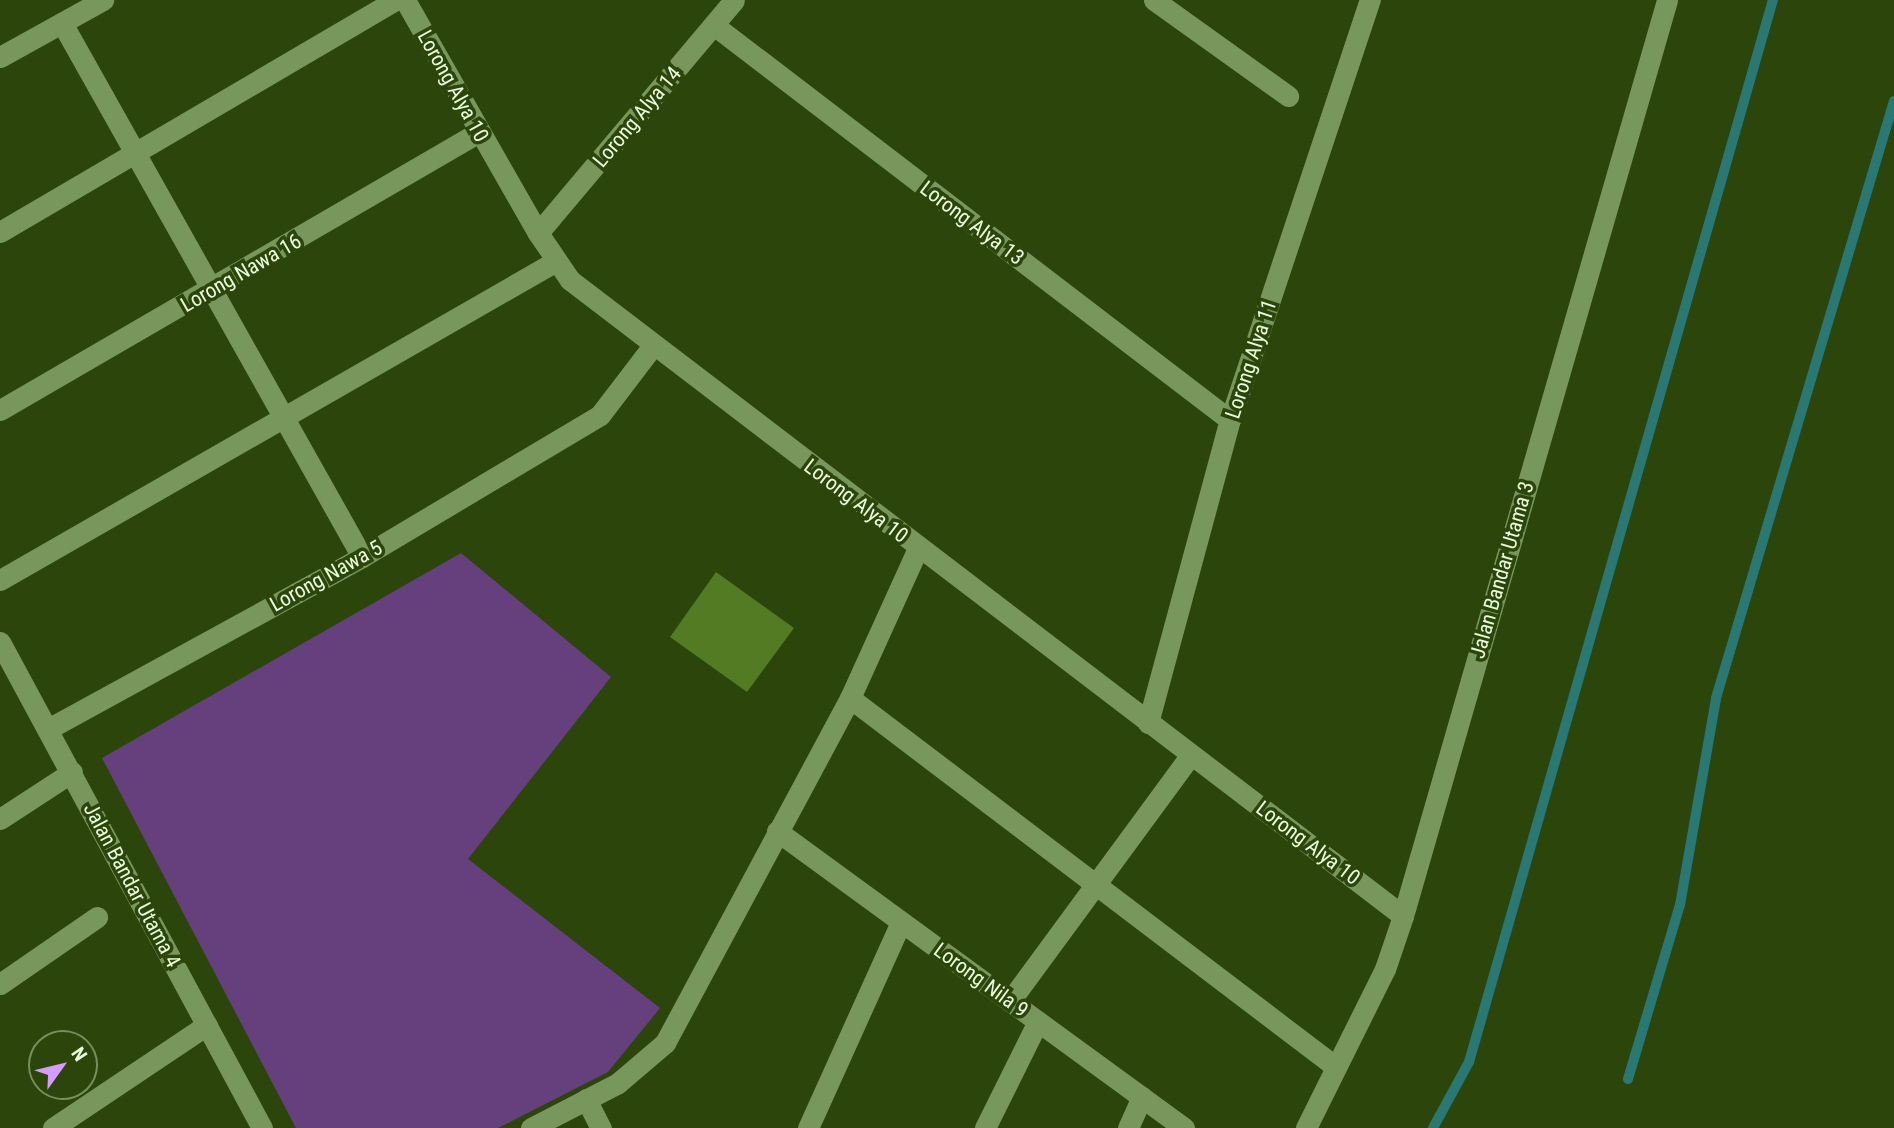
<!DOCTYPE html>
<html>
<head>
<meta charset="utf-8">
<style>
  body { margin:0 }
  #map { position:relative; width:1894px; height:1128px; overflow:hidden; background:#2b450a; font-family:"Roboto Condensed",sans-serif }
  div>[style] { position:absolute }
  .green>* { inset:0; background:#65407c }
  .stream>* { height:10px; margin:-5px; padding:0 5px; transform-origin:5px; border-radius:5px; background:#2a7874 }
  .building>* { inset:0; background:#527b24 }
  .minor>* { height:21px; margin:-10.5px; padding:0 10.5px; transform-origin:10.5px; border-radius:10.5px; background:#78975d }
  span { translate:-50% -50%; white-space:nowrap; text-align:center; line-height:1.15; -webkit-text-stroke:7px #2b450a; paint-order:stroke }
  .street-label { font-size:21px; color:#eafbdc }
  .north { position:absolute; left:28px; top:1030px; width:70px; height:70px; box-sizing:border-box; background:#2b450a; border:2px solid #778e5e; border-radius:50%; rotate:56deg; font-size:19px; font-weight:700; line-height:28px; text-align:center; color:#eafbdc }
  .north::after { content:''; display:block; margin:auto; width:24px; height:32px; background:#d59cfb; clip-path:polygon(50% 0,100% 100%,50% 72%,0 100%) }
</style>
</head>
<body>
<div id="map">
  <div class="green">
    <i style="clip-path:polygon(461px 553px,611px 677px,468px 859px,660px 1008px,608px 1072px,498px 1128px,296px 1128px,102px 758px)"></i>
  </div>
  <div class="stream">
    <i style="left:1628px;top:1079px;width:182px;rotate:-73.4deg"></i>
    <i style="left:1680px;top:905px;width:210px;rotate:-80.1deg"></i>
    <i style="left:1716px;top:698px;width:623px;rotate:-73.4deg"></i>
    <i style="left:1433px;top:1128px;width:75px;rotate:-61.4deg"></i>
    <i style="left:1469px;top:1062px;width:1105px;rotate:-74.03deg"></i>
  </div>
  <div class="building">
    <i style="clip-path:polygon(716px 572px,794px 628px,747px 692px,670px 637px)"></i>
  </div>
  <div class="minor">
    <i style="left:405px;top:0;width:268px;rotate:60.3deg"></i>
    <i style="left:538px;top:233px;width:57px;rotate:55.8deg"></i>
    <i style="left:570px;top:280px;width:1048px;rotate:37.36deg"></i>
    <i style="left:1154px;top:0;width:165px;rotate:35.6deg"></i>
    <i style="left:62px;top:23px;width:612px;rotate:60.67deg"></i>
    <i style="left:715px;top:26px;width:648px;rotate:37.42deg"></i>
    <i style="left:0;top:57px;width:118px;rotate:-29deg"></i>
    <i style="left:0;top:232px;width:458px;rotate:-30.4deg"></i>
    <i style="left:538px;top:233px;width:304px;rotate:-49.9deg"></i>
    <i style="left:0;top:410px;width:554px;rotate:-30.13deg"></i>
    <i style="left:0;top:580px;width:641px;rotate:-29.84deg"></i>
    <i style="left:0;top:642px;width:552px;rotate:61.67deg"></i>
    <i style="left:850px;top:698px;width:610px;rotate:37.21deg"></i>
    <i style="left:1148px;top:723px;width:314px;rotate:-74.9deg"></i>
    <i style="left:1230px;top:420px;width:443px;rotate:-71.6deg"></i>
    <i style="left:48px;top:729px;width:358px;rotate:-28.7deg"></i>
    <i style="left:362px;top:557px;width:277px;rotate:-30.8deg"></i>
    <i style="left:600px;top:415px;width:86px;rotate:-52.6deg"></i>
    <i style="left:0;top:819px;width:86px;rotate:-33.1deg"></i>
    <i style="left:777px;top:831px;width:504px;rotate:36.12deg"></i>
    <i style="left:0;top:984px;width:118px;rotate:-34.6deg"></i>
    <i style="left:1010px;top:1001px;width:305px;rotate:-53.7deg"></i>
    <i style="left:586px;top:1099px;width:33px;rotate:63deg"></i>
    <i style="left:53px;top:1128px;width:185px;rotate:-33.8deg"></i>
    <i style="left:531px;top:1128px;width:98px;rotate:-27.3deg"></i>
    <i style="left:618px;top:1083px;width:62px;rotate:-40.4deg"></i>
    <i style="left:665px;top:1043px;width:391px;rotate:-61.8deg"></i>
    <i style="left:850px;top:698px;width:165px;rotate:-65.6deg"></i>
    <i style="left:808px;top:1128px;width:226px;rotate:-65.7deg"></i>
    <i style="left:985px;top:1128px;width:119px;rotate:-63.6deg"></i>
    <i style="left:1128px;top:1128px;width:34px;rotate:-66deg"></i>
    <i style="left:1306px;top:1128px;width:178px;rotate:-63.6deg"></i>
    <i style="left:1385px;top:969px;width:56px;rotate:-71.2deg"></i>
    <i style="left:1403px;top:916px;width:953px;rotate:-73.92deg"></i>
  </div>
  <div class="street-label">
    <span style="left:453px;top:86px;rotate:61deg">Lorong Alya 10</span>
    <span style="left:637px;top:117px;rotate:-50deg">Lorong Alya 14</span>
    <span style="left:972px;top:223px;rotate:37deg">Lorong Alya 13</span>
    <span style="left:241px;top:273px;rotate:-30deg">Lorong Nawa 16</span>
    <span style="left:1251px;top:359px;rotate:-72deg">Lorong Alya 11</span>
    <span style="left:856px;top:501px;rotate:37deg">Lorong Alya 10</span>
    <span style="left:1502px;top:570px;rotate:-74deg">Jalan Bandar Utama 3</span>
    <span style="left:326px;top:576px;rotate:-29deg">Lorong Nawa 5</span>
    <span style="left:1308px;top:843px;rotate:37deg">Lorong Alya 10</span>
    <span style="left:132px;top:885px;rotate:62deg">Jalan Bandar Utama 4</span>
    <span style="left:981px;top:980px;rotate:36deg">Lorong Nila 9</span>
  </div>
  <div class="north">N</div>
</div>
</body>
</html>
